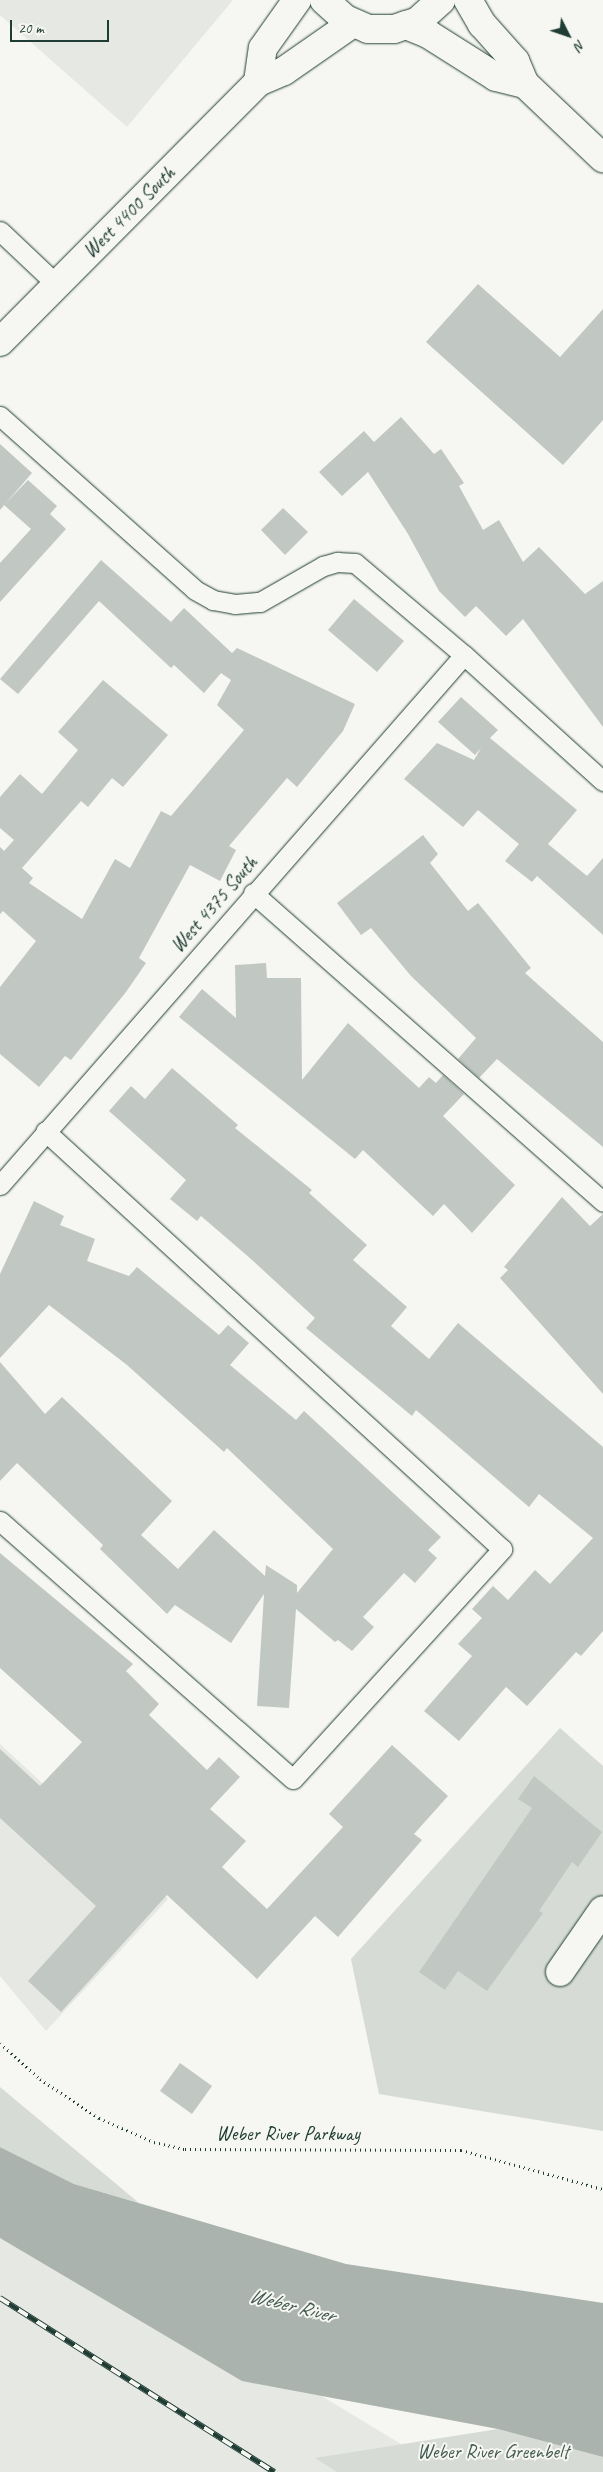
<!DOCTYPE html>
<html>
<head>
<meta charset="utf-8">
<style>
  body { margin:0 }
  #map { position:relative; width:603px; height:2472px; overflow:hidden; background:#f6f6f2; font-family:Caveat,sans-serif }
  div>[style] { position:absolute }
  .built>* { inset:0; background:#e6e8e4 }
  .green>* { inset:0; background:#d6dbd6 }
  .water>* { inset:0; background:#aab3ae }
  .building>* { inset:0; background:#c1c8c3 }
  .path>* { height:3px; margin-top:-1.5px; transform-origin:0; background:repeating-linear-gradient(90deg,#1f3d34 0 1px,transparent 0 5px) }
  .roads { filter:drop-shadow(0 0 1px #1f3d34) drop-shadow(0 0 1px #1f3d34) }
  .lane>* { height:19px; margin:-9.5px; padding:0 9.5px; transform-origin:9.5px; border-radius:9.5px; background:#f6f6f2 }
  .street>* { height:28px; margin:-14px; padding:0 14px; transform-origin:14px; border-radius:14px; background:#f6f6f2 }
  .secondary>* { height:28px; margin:-14px; padding:0 14px; transform-origin:14px; border-radius:14px; background:#f6f6f2 }
  .rail>* { height:5.5px; margin-top:-2.75px; transform-origin:0; background:repeating-linear-gradient(90deg,#f6f6f2 0 11px,#1f3d34 0 22px); box-sizing:border-box; border-block:1px solid #1f3d34 }
  span { translate:-50% -50%; white-space:nowrap; text-align:center; line-height:1.15; -webkit-text-stroke:4px #f6f6f2; paint-order:stroke }
  .street-label { font-size:20px; color:#1f3d34 }
  .park-label { font-size:20px; color:#445d54 }
  .water-label { font-size:21px; color:#425a52; font-style:italic }
  .north { position:absolute; left:543px; top:10px; width:50px; height:50px; -webkit-text-stroke:4px #f6f6f2; paint-order:stroke; rotate:131deg; font-size:14px; font-weight:700; line-height:20px; text-align:center; color:#1f3d34 }
  .north::after { content:''; display:block; margin:auto; width:18px; height:22px; background:#1f3d34; clip-path:polygon(50% 0,100% 100%,50% 72%,0 100%) }
  .scale { position:absolute; left:10px; top:20px; width:99px; height:22px; box-sizing:border-box; border:2px solid #1f3d34; border-top:0; padding-left:6px; font-size:15px; line-height:18px; white-space:nowrap; color:#1f3d34; -webkit-text-stroke:4px #f6f6f2; paint-order:stroke }
</style>
</head>
<body>
<div id="map">
  <div class="built">
    <i style="clip-path:polygon(0 0,233px 0,127px 127px,0 15px)"></i>
    <i style="clip-path:polygon(0 1744px,168px 1899px,46px 2031px,0 1976px)"></i>
    <i style="clip-path:polygon(0 2201px,447px 2472px,0 2472px)"></i>
  </div>
  <div class="green">
    <i style="clip-path:polygon(560px 1728px,603px 1766px,603px 2131px,379px 2094px,351px 1959px)"></i>
    <i style="clip-path:polygon(0 2087px,139px 2203px,74px 2184px,0 2147px)"></i>
    <i style="clip-path:polygon(498px 2429px,603px 2457px,603px 2472px,337px 2472px,315px 2458px)"></i>
  </div>
  <div class="water">
    <i style="clip-path:polygon(0 2147px,74px 2184px,346px 2264px,603px 2303px,603px 2457px,498px 2429px,242px 2381px,0 2238px)"></i>
  </div>
  <div class="building">
    <i style="clip-path:polygon(478px 284px,560px 357px,603px 309px,603px 420px,563px 465px,426px 342px)"></i>
    <i style="clip-path:polygon(401px 417px,434px 454px,441px 449px,464px 483px,459px 486px,483px 530px,499px 520px,523px 562px,539px 547px,585px 594px,603px 581px,603px 727px,523px 619px,506px 636px,476px 606px,465px 617px,439px 591px,408px 534px,368px 472px,342px 496px,319px 472px,364px 431px,374px 442px)"></i>
    <i style="clip-path:polygon(0 444px,32px 473px,0 510px)"></i>
    <i style="clip-path:polygon(28px 480px,57px 506px,50px 514px,66px 529px,0 602px,0 563px,31px 529px,4px 505px)"></i>
    <i style="clip-path:polygon(283px 508px,308px 532px,285px 555px,261px 530px)"></i>
    <i style="clip-path:polygon(101px 560px,171px 622px,184px 608px,232px 653px,237px 648px,355px 704px,343px 731px,297px 787px,287px 778px,229px 846px,236px 850px,220px 881px,190px 865px,139px 958px,146px 963px,126px 992px,71px 1060px,65px 1056px,39px 1087px,0 1054px,0 987px,36px 941px,3px 911px,0 914px,0 847px,4px 851px,14px 840px,0 828px,0 797px,20px 774px,42px 794px,78px 750px,58px 732px,103px 680px,168px 735px,123px 787px,112px 778px,88px 807px,81px 801px,22px 868px,33px 878px,29px 883px,82px 919px,115px 859px,130px 868px,161px 811px,171px 816px,244px 730px,217px 705px,231px 680px,221px 673px,204px 693px,174px 665px,171px 668px,99px 601px,18px 694px,0 679px)"></i>
    <i style="clip-path:polygon(354px 599px,404px 641px,377px 672px,328px 630px)"></i>
    <i style="clip-path:polygon(461px 697px,498px 730px,490px 738px,577px 810px,548px 844px,587px 876px,603px 858px,603px 935px,537px 876px,532px 882px,505px 861px,519px 844px,478px 810px,463px 827px,404px 779px,437px 743px,474px 760px,481px 748px,475px 755px,438px 722px)"></i>
    <i style="clip-path:polygon(423px 835px,438px 854px,430px 863px,468px 911px,478px 903px,531px 968px,525px 973px,603px 1042px,603px 1147px,497px 1059px,479px 1078px,458px 1059px,476px 1038px,411px 976px,371px 928px,361px 935px,337px 903px)"></i>
    <i style="clip-path:polygon(266px 963px,267px 978px,301px 978px,302px 1080px,348px 1023px,419px 1088px,429px 1077px,436px 1083px,443px 1075px,464px 1094px,443px 1116px,515px 1185px,472px 1233px,444px 1204px,433px 1216px,363px 1150px,355px 1159px,179px 1017px,202px 989px,236px 1018px,235px 965px)"></i>
    <i style="clip-path:polygon(172px 1068px,238px 1125px,235px 1128px,312px 1190px,309px 1193px,367px 1245px,353px 1260px,407px 1307px,391px 1326px,429px 1359px,458px 1323px,603px 1447px,603px 1631px,581px 1656px,576px 1652px,527px 1706px,506px 1687px,459px 1741px,424px 1711px,472px 1656px,458px 1644px,482px 1618px,472px 1609px,493px 1586px,508px 1600px,535px 1570px,550px 1584px,593px 1538px,539px 1494px,529px 1507px,416px 1410px,412px 1416px,306px 1328px,315px 1318px,251px 1259px,201px 1216px,197px 1221px,170px 1199px,186px 1180px,109px 1111px,131px 1086px,145px 1099px)"></i>
    <i style="clip-path:polygon(562px 1197px,590px 1226px,603px 1214px,603px 1394px,500px 1278px,508px 1270px,504px 1267px)"></i>
    <i style="clip-path:polygon(34px 1201px,64px 1216px,60px 1225px,95px 1239px,87px 1261px,129px 1276px,137px 1267px,219px 1335px,228px 1325px,249px 1343px,230px 1365px,296px 1420px,304px 1411px,441px 1537px,428px 1550px,437px 1558px,415px 1583px,404px 1573px,363px 1617px,374px 1627px,352px 1651px,338px 1640px,335px 1642px,296px 1609px,289px 1708px,257px 1706px,264px 1594px,231px 1643px,175px 1605px,167px 1614px,100px 1549px,103px 1545px,17px 1463px,0 1481px,0 1362px,45px 1414px,62px 1397px,172px 1501px,141px 1535px,178px 1569px,214px 1530px,265px 1576px,266px 1565px,297px 1585px,297px 1593px,333px 1549px,227px 1448px,224px 1452px,127px 1365px,49px 1305px,0 1358px,0 1274px)"></i>
    <i style="clip-path:polygon(0 1553px,133px 1664px,126px 1671px,159px 1704px,149px 1715px,207px 1770px,219px 1757px,240px 1777px,210px 1809px,246px 1841px,222px 1867px,267px 1909px,343px 1827px,329px 1814px,392px 1745px,448px 1796px,414px 1834px,422px 1840px,338px 1937px,315px 1916px,257px 1979px,167px 1895px,61px 2012px,28px 1981px,96px 1906px,0 1818px,0 1749px,40px 1786px,82px 1742px,0 1668px)"></i>
    <i style="clip-path:polygon(534px 1776px,602px 1832px,578px 1867px,572px 1862px,539px 1911px,543px 1913px,487px 1991px,458px 1971px,445px 1990px,419px 1972px,532px 1808px,518px 1799px)"></i>
    <i style="clip-path:polygon(180px 2063px,212px 2086px,192px 2114px,160px 2091px)"></i>
  </div>
  <div class="path">
    <i style="left:0;top:2043px;width:54px;rotate:42deg"></i>
    <i style="left:40px;top:2079px;width:71px;rotate:33.5deg"></i>
    <i style="left:99px;top:2118px;width:60px;rotate:23.6deg"></i>
    <i style="left:154px;top:2142px;width:32px;rotate:13deg"></i>
    <i style="left:185px;top:2149px;width:276px;rotate:0.2deg"></i>
    <i style="left:461px;top:2150px;width:147px;rotate:15.4deg"></i>
  </div>
  <div class="roads">
    <div class="lane">
      <i style="left:0;top:231px;width:77px;rotate:43.4deg"></i>
      <i style="left:0;top:416px;width:261px;rotate:41.7deg"></i>
      <i style="left:195px;top:590px;width:21px;rotate:29deg"></i>
      <i style="left:213px;top:600px;width:22px;rotate:10deg"></i>
      <i style="left:235px;top:604px;width:25px;rotate:-5deg"></i>
      <i style="left:260px;top:602px;width:73px;rotate:-29.7deg"></i>
      <i style="left:323px;top:566px;width:15px;rotate:-16deg"></i>
      <i style="left:337px;top:562px;width:18px;rotate:3deg"></i>
      <i style="left:355px;top:563px;width:143px;rotate:40.2deg"></i>
      <i style="left:464px;top:655px;width:188px;rotate:42.2deg"></i>
      <i style="left:253px;top:893px;width:467px;rotate:41.4deg"></i>
      <i style="left:0;top:1185px;width:704px;rotate:-48.8deg"></i>
      <i style="left:0;top:1521px;width:390px;rotate:41.4deg"></i>
      <i style="left:293px;top:1779px;width:311px;rotate:-47.7deg"></i>
      <i style="left:502px;top:1549px;width:619px;rotate:-137.55deg"></i>
    </div>
    <div class="street">
      <i style="left:258px;top:82px;width:34px;rotate:-82deg"></i>
      <i style="left:263px;top:48px;width:59px;rotate:-54.7deg"></i>
      <i style="left:0;top:342px;width:366px;rotate:-45.2deg"></i>
      <i style="left:258px;top:82px;width:28px;rotate:-23deg"></i>
      <i style="left:284px;top:71px;width:84px;rotate:-34.8deg"></i>
      <i style="left:560px;top:1972px;width:75px;rotate:-55.3deg"></i>
    </div>
    <div class="secondary">
      <i style="left:324px;top:0;width:28px;rotate:42deg"></i>
      <i style="left:345px;top:19px;width:25px;rotate:23deg"></i>
      <i style="left:368px;top:29px;width:26px"></i>
      <i style="left:394px;top:29px;width:25px;rotate:-18deg"></i>
      <i style="left:418px;top:21px;width:31px;rotate:-42deg"></i>
      <i style="left:468px;top:0;width:28px;rotate:60deg"></i>
      <i style="left:482px;top:24px;width:50px;rotate:48.3deg"></i>
      <i style="left:515px;top:61px;width:25px;rotate:67deg"></i>
      <i style="left:525px;top:84px;width:108px;rotate:43.5deg"></i>
      <i style="left:406px;top:25px;width:24px;rotate:22deg"></i>
      <i style="left:428px;top:34px;width:80px;rotate:32.3deg"></i>
      <i style="left:496px;top:77px;width:30px;rotate:14deg"></i>
    </div>
  </div>
  <div class="rail">
    <i style="left:0;top:2298px;width:325px;rotate:32.4deg"></i>
  </div>
  <div class="street-label">
    <span style="left:129px;top:212px;rotate:-45deg">West 4400 South</span>
    <span style="left:214px;top:904px;rotate:-49deg">West 4375 South</span>
    <span style="left:288px;top:2133px">Weber River Parkway</span>
  </div>
  <div class="park-label">
    <span style="left:493px;top:2451px">Weber River Greenbelt</span>
  </div>
  <div class="water-label">
    <span style="left:292px;top:2305px;rotate:14deg">Weber River</span>
  </div>
  <div class="north">N</div>
  <div class="scale">20 m</div>
</div>
</body>
</html>
